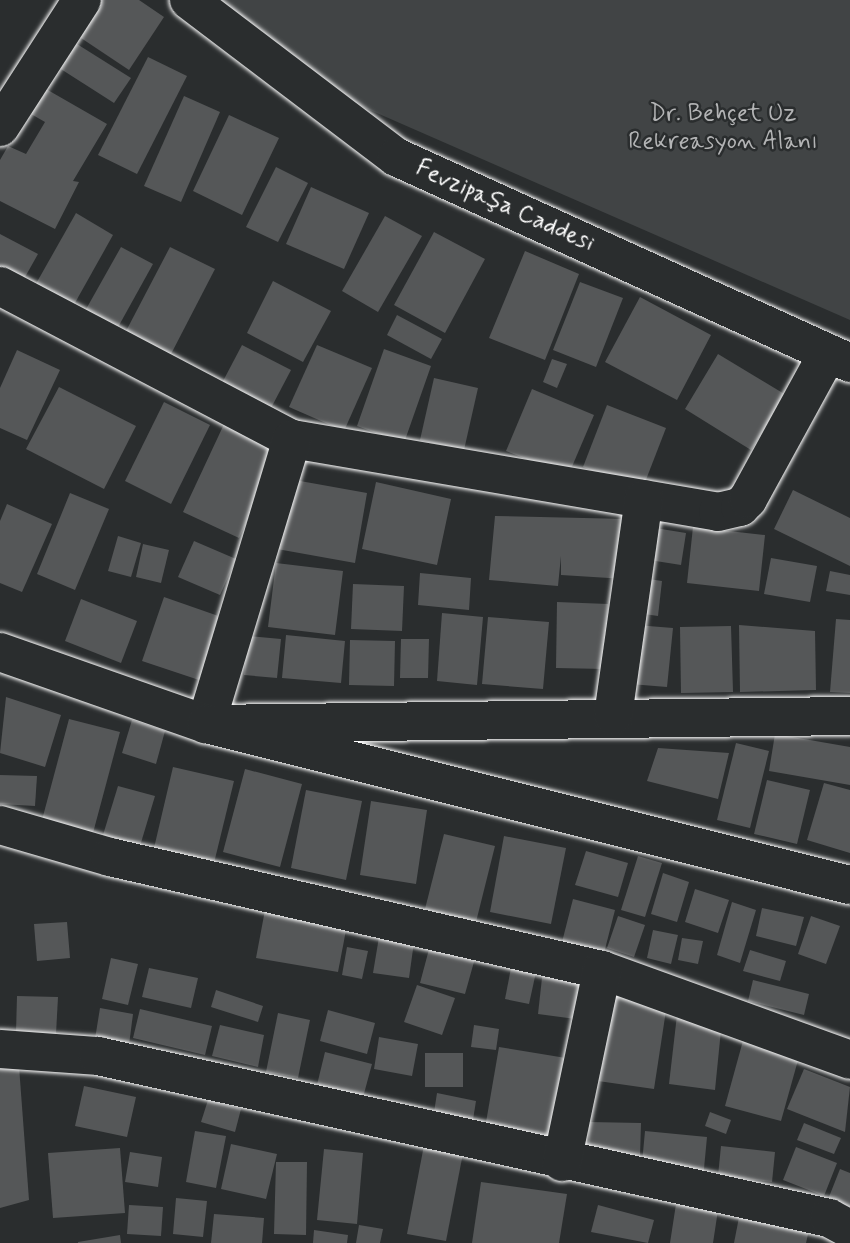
<!DOCTYPE html>
<html>
<head>
<meta charset="utf-8">
<style>
  body { margin:0 }
  #map { position:relative; width:850px; height:1243px; overflow:hidden; background:#2a2d2e; font-family:Mynerve,sans-serif }
  div>[style] { position:absolute }
  .green>* { inset:0; background:#414445 }
  .building>* { inset:0; background:#555758 }
  .roads { filter:drop-shadow(0 0 2px #fff) drop-shadow(0 0 2px #fff) }
  .minor>* { height:38px; margin:-19px; padding:0 19px; transform-origin:19px; border-radius:19px; background:#2a2d2e }
  .tertiary>* { height:38px; margin:-19px; padding:0 19px; transform-origin:19px; border-radius:19px; background:#2a2d2e }
  span { translate:-50% -50%; white-space:nowrap; text-align:center; line-height:1.15; -webkit-text-stroke:5px #2a2d2e; paint-order:stroke }
  .park-label { font-size:24px; color:#b3b4b5 }
  .street-label { font-size:24px; color:#fff }
</style>
</head>
<body>
<div id="map">
  <div class="green">
    <i style="clip-path:polygon(215px 0,850px 0,850px 320px,354px 103px)"></i>
  </div>
  <div class="building">
    <i style="clip-path:polygon(88px 0,139px 0,164px 17px,129px 70px,69px 30px)"></i>
    <i style="clip-path:polygon(69px 39px,131px 78px,114px 103px,53px 64px)"></i>
    <i style="clip-path:polygon(148px 57px,187px 76px,137px 174px,98px 155px)"></i>
    <i style="clip-path:polygon(46px 89px,107px 124px,73px 181px,79px 182px,55px 229px,0 201px,0 160px,8px 146px,26px 154px,45px 122px,31px 114px)"></i>
    <i style="clip-path:polygon(184px 96px,220px 112px,181px 202px,144px 186px)"></i>
    <i style="clip-path:polygon(229px 115px,279px 138px,242px 215px,193px 191px)"></i>
    <i style="clip-path:polygon(276px 167px,308px 183px,278px 242px,246px 227px)"></i>
    <i style="clip-path:polygon(311px 187px,369px 213px,344px 269px,286px 244px)"></i>
    <i style="clip-path:polygon(76px 213px,113px 235px,71px 310px,33px 289px)"></i>
    <i style="clip-path:polygon(385px 216px,422px 236px,378px 312px,342px 291px)"></i>
    <i style="clip-path:polygon(434px 232px,485px 259px,445px 333px,394px 305px)"></i>
    <i style="clip-path:polygon(0 234px,38px 254px,20px 286px,0 275px)"></i>
    <i style="clip-path:polygon(121px 247px,153px 264px,117px 329px,85px 311px)"></i>
    <i style="clip-path:polygon(170px 247px,215px 269px,170px 356px,125px 333px)"></i>
    <i style="clip-path:polygon(525px 251px,579px 274px,545px 360px,489px 338px)"></i>
    <i style="clip-path:polygon(273px 281px,331px 311px,303px 362px,247px 333px)"></i>
    <i style="clip-path:polygon(580px 282px,623px 298px,596px 367px,553px 350px)"></i>
    <i style="clip-path:polygon(640px 297px,711px 335px,677px 400px,605px 362px)"></i>
    <i style="clip-path:polygon(397px 315px,442px 339px,431px 359px,387px 335px)"></i>
    <i style="clip-path:polygon(242px 345px,291px 370px,271px 408px,222px 383px)"></i>
    <i style="clip-path:polygon(317px 345px,372px 368px,344px 431px,289px 407px)"></i>
    <i style="clip-path:polygon(384px 349px,431px 366px,404px 443px,357px 426px)"></i>
    <i style="clip-path:polygon(17px 350px,60px 370px,27px 440px,0 428px,0 388px)"></i>
    <i style="clip-path:polygon(718px 354px,786px 395px,751px 450px,685px 409px)"></i>
    <i style="clip-path:polygon(552px 359px,567px 364px,557px 388px,543px 382px)"></i>
    <i style="clip-path:polygon(434px 378px,478px 388px,464px 450px,420px 440px)"></i>
    <i style="clip-path:polygon(59px 387px,136px 426px,104px 489px,26px 449px)"></i>
    <i style="clip-path:polygon(532px 389px,594px 415px,568px 476px,506px 451px)"></i>
    <i style="clip-path:polygon(164px 402px,210px 425px,171px 504px,125px 481px)"></i>
    <i style="clip-path:polygon(607px 405px,666px 428px,642px 490px,583px 467px)"></i>
    <i style="clip-path:polygon(225px 422px,281px 448px,239px 538px,183px 512px)"></i>
    <i style="clip-path:polygon(289px 479px,367px 493px,355px 563px,277px 549px)"></i>
    <i style="clip-path:polygon(376px 482px,451px 499px,437px 565px,362px 549px)"></i>
    <i style="clip-path:polygon(793px 490px,850px 518px,850px 566px,774px 529px)"></i>
    <i style="clip-path:polygon(70px 493px,109px 509px,75px 590px,37px 574px)"></i>
    <i style="clip-path:polygon(7px 504px,52px 524px,22px 592px,0 583px,0 521px)"></i>
    <i style="clip-path:polygon(495px 516px,627px 519px,625px 579px,561px 575px,561px 556px,558px 586px,489px 580px)"></i>
    <i style="clip-path:polygon(649px 527px,686px 533px,681px 565px,643px 559px)"></i>
    <i style="clip-path:polygon(693px 527px,765px 535px,759px 591px,687px 583px)"></i>
    <i style="clip-path:polygon(118px 536px,141px 543px,131px 577px,108px 571px)"></i>
    <i style="clip-path:polygon(194px 541px,236px 559px,220px 595px,178px 577px)"></i>
    <i style="clip-path:polygon(143px 544px,169px 550px,161px 583px,136px 577px)"></i>
    <i style="clip-path:polygon(771px 558px,817px 566px,810px 602px,764px 594px)"></i>
    <i style="clip-path:polygon(276px 563px,343px 571px,335px 635px,268px 627px)"></i>
    <i style="clip-path:polygon(830px 571px,850px 575px,850px 595px,826px 591px)"></i>
    <i style="clip-path:polygon(420px 573px,471px 578px,469px 610px,418px 605px)"></i>
    <i style="clip-path:polygon(642px 578px,662px 581px,658px 616px,637px 613px)"></i>
    <i style="clip-path:polygon(353px 584px,404px 586px,402px 631px,351px 629px)"></i>
    <i style="clip-path:polygon(164px 597px,227px 619px,205px 682px,142px 661px)"></i>
    <i style="clip-path:polygon(81px 599px,137px 621px,121px 663px,65px 641px)"></i>
    <i style="clip-path:polygon(557px 602px,608px 604px,605px 669px,556px 668px)"></i>
    <i style="clip-path:polygon(442px 613px,483px 617px,477px 685px,437px 681px)"></i>
    <i style="clip-path:polygon(488px 617px,549px 622px,543px 689px,482px 684px)"></i>
    <i style="clip-path:polygon(836px 619px,850px 620px,850px 693px,830px 692px)"></i>
    <i style="clip-path:polygon(636px 625px,673px 628px,667px 687px,630px 684px)"></i>
    <i style="clip-path:polygon(739px 625px,815px 631px,816px 690px,740px 692px)"></i>
    <i style="clip-path:polygon(731px 626px,733px 692px,681px 693px,680px 627px)"></i>
    <i style="clip-path:polygon(286px 635px,345px 641px,341px 683px,282px 678px)"></i>
    <i style="clip-path:polygon(248px 636px,281px 639px,277px 678px,244px 675px)"></i>
    <i style="clip-path:polygon(401px 639px,429px 639px,428px 678px,400px 678px)"></i>
    <i style="clip-path:polygon(350px 640px,395px 641px,394px 686px,349px 685px)"></i>
    <i style="clip-path:polygon(6px 697px,61px 715px,45px 767px,0 753px)"></i>
    <i style="clip-path:polygon(69px 719px,120px 732px,93px 833px,42px 820px)"></i>
    <i style="clip-path:polygon(132px 720px,165px 731px,156px 764px,122px 753px)"></i>
    <i style="clip-path:polygon(775px 734px,850px 747px,850px 785px,769px 771px)"></i>
    <i style="clip-path:polygon(736px 743px,769px 751px,750px 828px,717px 820px)"></i>
    <i style="clip-path:polygon(658px 748px,729px 753px,718px 799px,647px 781px)"></i>
    <i style="clip-path:polygon(173px 767px,234px 781px,214px 863px,154px 848px)"></i>
    <i style="clip-path:polygon(245px 769px,302px 784px,280px 867px,223px 852px)"></i>
    <i style="clip-path:polygon(0 775px,37px 776px,35px 806px,0 804px)"></i>
    <i style="clip-path:polygon(767px 780px,810px 790px,797px 844px,754px 834px)"></i>
    <i style="clip-path:polygon(824px 783px,850px 790px,850px 853px,807px 840px)"></i>
    <i style="clip-path:polygon(118px 786px,155px 796px,140px 846px,103px 835px)"></i>
    <i style="clip-path:polygon(306px 790px,362px 801px,346px 880px,291px 868px)"></i>
    <i style="clip-path:polygon(371px 801px,427px 810px,416px 884px,360px 875px)"></i>
    <i style="clip-path:polygon(444px 834px,495px 846px,476px 922px,425px 909px)"></i>
    <i style="clip-path:polygon(504px 836px,566px 848px,551px 924px,490px 912px)"></i>
    <i style="clip-path:polygon(586px 851px,628px 863px,618px 897px,575px 885px)"></i>
    <i style="clip-path:polygon(638px 856px,662px 863px,645px 917px,621px 910px)"></i>
    <i style="clip-path:polygon(663px 873px,689px 882px,677px 922px,651px 914px)"></i>
    <i style="clip-path:polygon(695px 889px,729px 900px,718px 933px,685px 922px)"></i>
    <i style="clip-path:polygon(573px 899px,615px 910px,603px 957px,561px 946px)"></i>
    <i style="clip-path:polygon(732px 902px,756px 910px,740px 963px,717px 955px)"></i>
    <i style="clip-path:polygon(762px 908px,804px 917px,796px 946px,756px 936px)"></i>
    <i style="clip-path:polygon(265px 910px,347px 925px,338px 972px,256px 958px)"></i>
    <i style="clip-path:polygon(618px 916px,645px 925px,634px 957px,607px 948px)"></i>
    <i style="clip-path:polygon(811px 916px,840px 926px,826px 964px,798px 954px)"></i>
    <i style="clip-path:polygon(67px 922px,70px 958px,37px 961px,34px 924px)"></i>
    <i style="clip-path:polygon(653px 930px,678px 935px,671px 964px,647px 958px)"></i>
    <i style="clip-path:polygon(379px 937px,414px 942px,409px 978px,373px 973px)"></i>
    <i style="clip-path:polygon(432px 938px,477px 951px,465px 994px,420px 983px)"></i>
    <i style="clip-path:polygon(682px 938px,703px 941px,698px 964px,678px 960px)"></i>
    <i style="clip-path:polygon(347px 947px,368px 951px,362px 979px,342px 975px)"></i>
    <i style="clip-path:polygon(750px 950px,786px 961px,780px 981px,743px 971px)"></i>
    <i style="clip-path:polygon(111px 958px,138px 964px,128px 1005px,102px 999px)"></i>
    <i style="clip-path:polygon(149px 968px,198px 978px,191px 1008px,142px 997px)"></i>
    <i style="clip-path:polygon(511px 968px,536px 972px,529px 1004px,505px 999px)"></i>
    <i style="clip-path:polygon(543px 969px,589px 974px,583px 1020px,538px 1014px)"></i>
    <i style="clip-path:polygon(753px 980px,809px 994px,804px 1015px,748px 1001px)"></i>
    <i style="clip-path:polygon(417px 985px,455px 998px,442px 1035px,404px 1022px)"></i>
    <i style="clip-path:polygon(216px 990px,263px 1006px,258px 1022px,211px 1007px)"></i>
    <i style="clip-path:polygon(17px 996px,58px 997px,56px 1034px,16px 1033px)"></i>
    <i style="clip-path:polygon(611px 996px,667px 1004px,654px 1089px,598px 1081px)"></i>
    <i style="clip-path:polygon(100px 1008px,133px 1014px,129px 1045px,95px 1039px)"></i>
    <i style="clip-path:polygon(140px 1009px,212px 1026px,205px 1055px,133px 1038px)"></i>
    <i style="clip-path:polygon(328px 1010px,375px 1023px,367px 1054px,320px 1041px)"></i>
    <i style="clip-path:polygon(278px 1013px,310px 1020px,298px 1078px,266px 1072px)"></i>
    <i style="clip-path:polygon(677px 1015px,722px 1020px,715px 1090px,669px 1084px)"></i>
    <i style="clip-path:polygon(220px 1025px,264px 1035px,258px 1067px,212px 1056px)"></i>
    <i style="clip-path:polygon(474px 1025px,499px 1029px,496px 1050px,471px 1047px)"></i>
    <i style="clip-path:polygon(379px 1037px,418px 1044px,412px 1076px,374px 1069px)"></i>
    <i style="clip-path:polygon(744px 1037px,800px 1053px,781px 1121px,725px 1106px)"></i>
    <i style="clip-path:polygon(499px 1047px,572px 1059px,557px 1147px,484px 1134px)"></i>
    <i style="clip-path:polygon(325px 1052px,372px 1064px,362px 1101px,316px 1089px)"></i>
    <i style="clip-path:polygon(18px 1053px,29px 1200px,0 1208px,0 1054px)"></i>
    <i style="clip-path:polygon(425px 1053px,463px 1053px,463px 1087px,425px 1087px)"></i>
    <i style="clip-path:polygon(804px 1069px,850px 1087px,845px 1132px,787px 1109px)"></i>
    <i style="clip-path:polygon(84px 1086px,136px 1097px,127px 1137px,75px 1126px)"></i>
    <i style="clip-path:polygon(437px 1093px,476px 1101px,472px 1126px,433px 1119px)"></i>
    <i style="clip-path:polygon(208px 1100px,241px 1109px,235px 1132px,201px 1122px)"></i>
    <i style="clip-path:polygon(710px 1112px,731px 1120px,726px 1134px,705px 1126px)"></i>
    <i style="clip-path:polygon(589px 1122px,641px 1123px,640px 1157px,588px 1156px)"></i>
    <i style="clip-path:polygon(804px 1123px,841px 1138px,834px 1154px,797px 1140px)"></i>
    <i style="clip-path:polygon(195px 1131px,226px 1136px,216px 1188px,186px 1182px)"></i>
    <i style="clip-path:polygon(645px 1131px,707px 1137px,703px 1179px,641px 1174px)"></i>
    <i style="clip-path:polygon(425px 1140px,464px 1148px,446px 1241px,407px 1234px)"></i>
    <i style="clip-path:polygon(231px 1144px,277px 1154px,266px 1199px,221px 1189px)"></i>
    <i style="clip-path:polygon(721px 1146px,775px 1152px,772px 1182px,718px 1176px)"></i>
    <i style="clip-path:polygon(796px 1147px,837px 1163px,824px 1196px,783px 1180px)"></i>
    <i style="clip-path:polygon(120px 1148px,125px 1213px,53px 1218px,48px 1153px)"></i>
    <i style="clip-path:polygon(324px 1149px,363px 1153px,357px 1224px,317px 1220px)"></i>
    <i style="clip-path:polygon(130px 1152px,162px 1157px,158px 1187px,125px 1182px)"></i>
    <i style="clip-path:polygon(276px 1162px,307px 1162px,306px 1235px,274px 1234px)"></i>
    <i style="clip-path:polygon(840px 1169px,850px 1173px,850px 1211px,827px 1202px)"></i>
    <i style="clip-path:polygon(481px 1182px,567px 1194px,559px 1243px,472px 1243px)"></i>
    <i style="clip-path:polygon(176px 1198px,207px 1201px,203px 1237px,173px 1234px)"></i>
    <i style="clip-path:polygon(676px 1204px,718px 1210px,713px 1243px,670px 1243px)"></i>
    <i style="clip-path:polygon(129px 1205px,163px 1207px,161px 1236px,127px 1234px)"></i>
    <i style="clip-path:polygon(598px 1205px,654px 1220px,648px 1243px,591px 1232px)"></i>
    <i style="clip-path:polygon(741px 1207px,811px 1221px,806px 1243px,734px 1243px)"></i>
    <i style="clip-path:polygon(214px 1214px,264px 1218px,262px 1243px,211px 1243px)"></i>
    <i style="clip-path:polygon(359px 1225px,383px 1229px,380px 1243px,356px 1243px)"></i>
    <i style="clip-path:polygon(314px 1230px,348px 1235px,347px 1243px,313px 1243px)"></i>
    <i style="clip-path:polygon(120px 1235px,121px 1243px,78px 1243px,78px 1242px)"></i>
  </div>
  <div class="roads">
    <div class="minor">
      <i style="left:0;top:127px;width:151px;rotate:-57.2deg"></i>
      <i style="left:0;top:286px;width:330px;rotate:27.7deg"></i>
      <i style="left:292px;top:439px;width:432px;rotate:9.7deg"></i>
      <i style="left:718px;top:512px;width:23px;rotate:-13deg"></i>
      <i style="left:740px;top:507px;width:11px;rotate:-45deg"></i>
      <i style="left:748px;top:499px;width:166px;rotate:-61.3deg"></i>
      <i style="left:292px;top:439px;width:298px;rotate:106.8deg"></i>
      <i style="left:206px;top:724px;width:644px;rotate:-0.71deg"></i>
      <i style="left:613px;top:716px;width:219px;rotate:-81.9deg"></i>
      <i style="left:0;top:825px;width:115px;rotate:16.2deg"></i>
      <i style="left:110px;top:857px;width:505px;rotate:12.94deg"></i>
      <i style="left:602px;top:970px;width:264px;rotate:19.9deg"></i>
      <i style="left:0;top:1049px;width:98px;rotate:4.1deg"></i>
      <i style="left:98px;top:1056px;width:749px;rotate:12.5deg"></i>
      <i style="left:829px;top:1218px;width:24px;rotate:28deg"></i>
      <i style="left:562px;top:1162px;width:196px;rotate:-78.2deg"></i>
    </div>
    <div class="tertiary">
      <i style="left:189px;top:0;width:260px;rotate:37.2deg"></i>
      <i style="left:396px;top:157px;width:499px;rotate:24.4deg"></i>
      <i style="left:0;top:652px;width:218px;rotate:19.3deg"></i>
      <i style="left:206px;top:724px;width:664px;rotate:14.04deg"></i>
    </div>
  </div>
  <div class="park-label">
    <span style="left:723px;top:128px">Dr. Behçet Uz<br>Rekreasyon Alanı</span>
  </div>
  <div class="street-label">
    <span style="left:505px;top:206px;rotate:24deg">Fevzipaşa Caddesi</span>
  </div>
</div>
</body>
</html>
